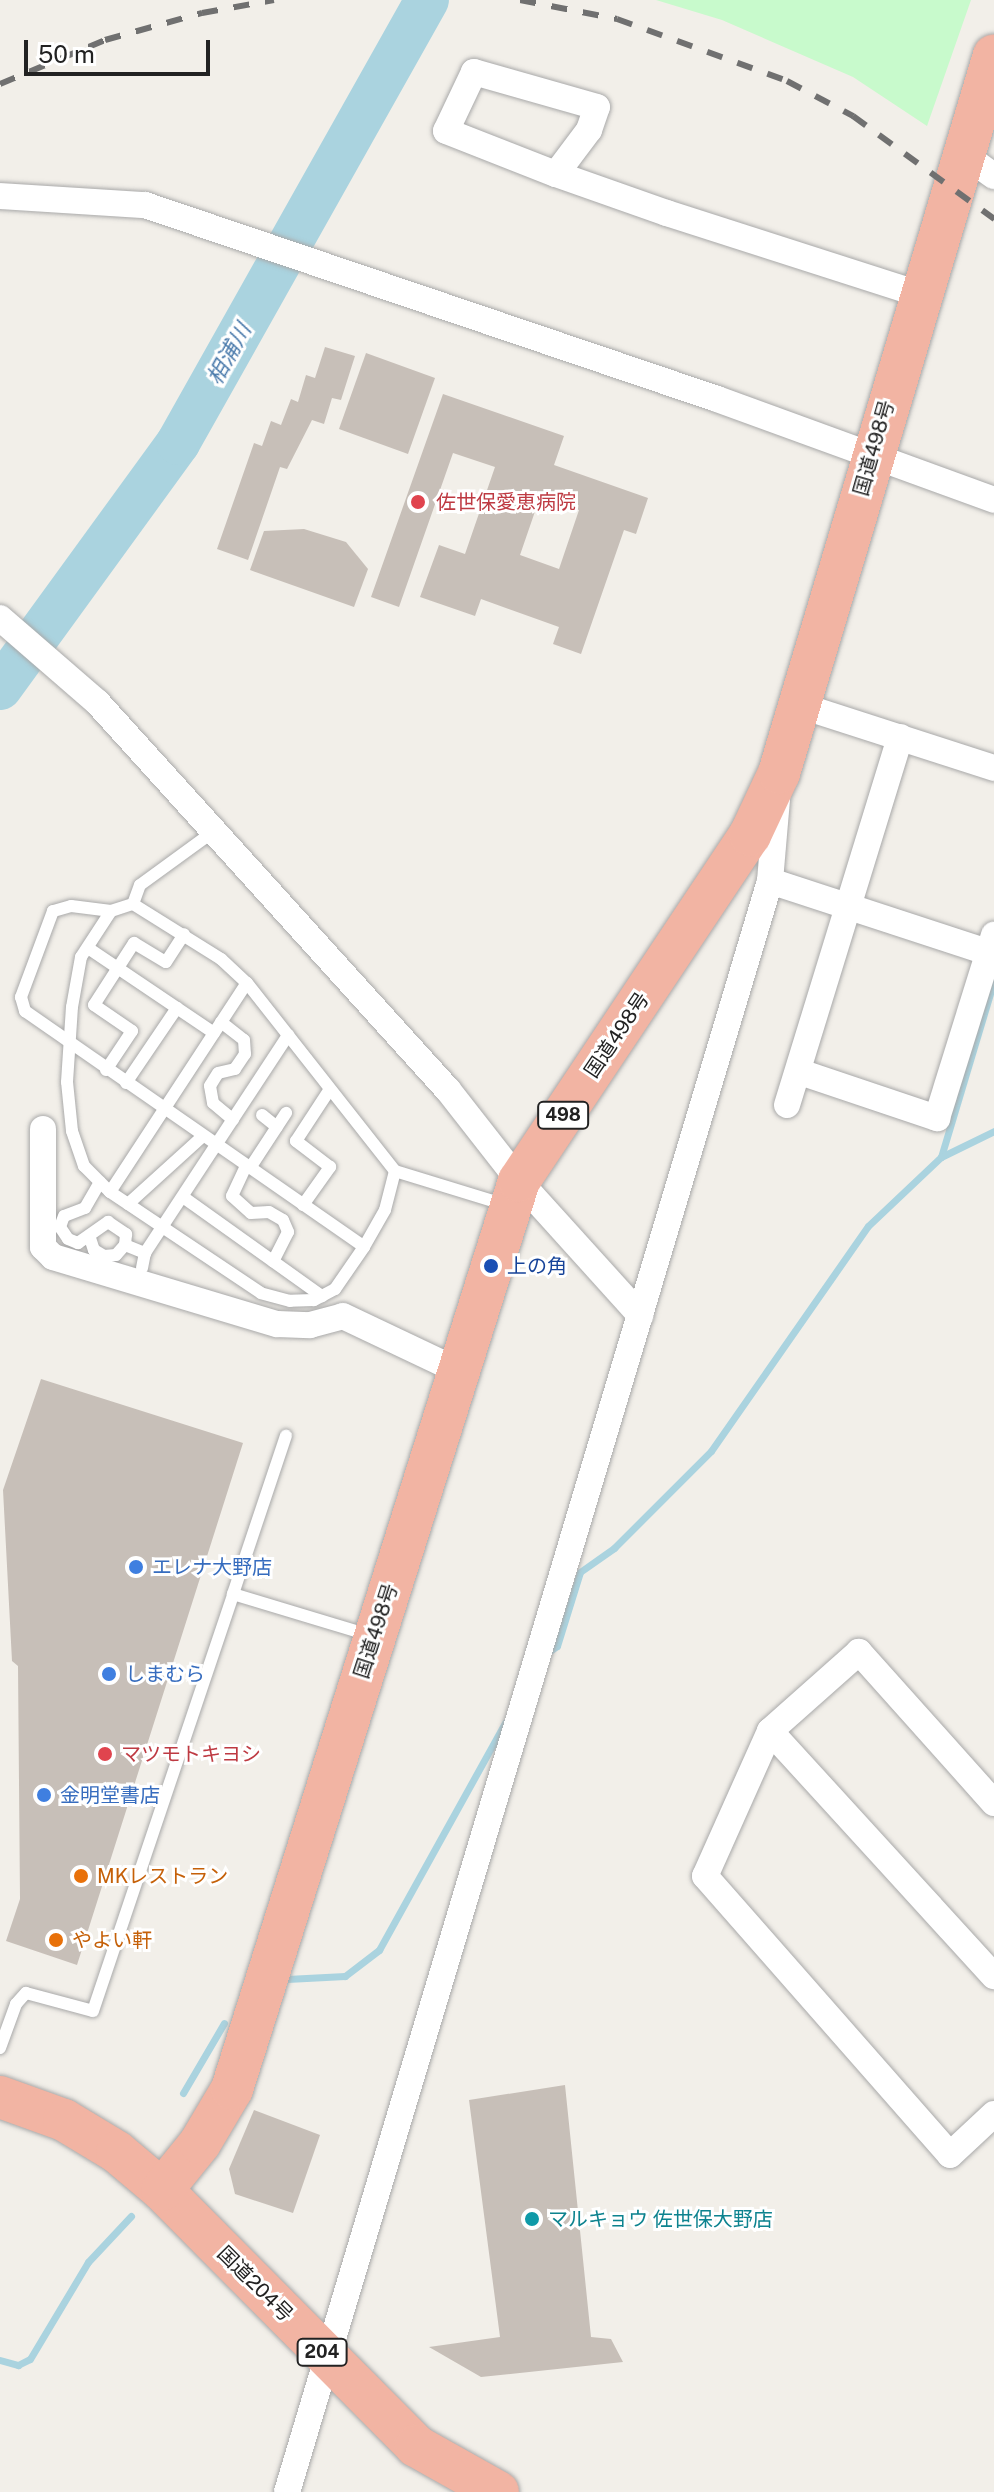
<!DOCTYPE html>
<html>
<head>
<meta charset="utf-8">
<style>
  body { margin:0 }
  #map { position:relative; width:994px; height:2492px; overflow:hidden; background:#f2efe9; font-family:"Public Sans","Noto Sans JP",sans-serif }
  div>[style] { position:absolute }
  .park>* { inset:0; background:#c8facc }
  .stream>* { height:7px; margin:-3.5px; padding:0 3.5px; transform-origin:3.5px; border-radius:3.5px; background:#aad3df }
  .river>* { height:44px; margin:-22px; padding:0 22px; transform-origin:22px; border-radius:22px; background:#aad3df }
  .building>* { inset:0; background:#c7bfb8 }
  .roads { filter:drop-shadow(0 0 2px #a9a9a9) drop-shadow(0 0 2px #a9a9a9) }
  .service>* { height:12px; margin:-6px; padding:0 6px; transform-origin:6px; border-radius:6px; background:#fff }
  .minor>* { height:26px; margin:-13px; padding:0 13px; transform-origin:13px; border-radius:13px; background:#fff }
  .trunk>* { height:42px; margin:-21px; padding:0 21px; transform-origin:21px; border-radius:21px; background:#f2b4a3 }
  .rail>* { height:6px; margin-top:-3px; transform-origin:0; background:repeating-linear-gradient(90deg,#707070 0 16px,transparent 0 32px) }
  .dots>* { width:22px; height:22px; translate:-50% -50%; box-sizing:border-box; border:4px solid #fff; border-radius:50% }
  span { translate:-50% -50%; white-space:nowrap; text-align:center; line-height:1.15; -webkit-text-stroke:6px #fff; paint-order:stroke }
  .shield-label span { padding:2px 6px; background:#fff; border:2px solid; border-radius:6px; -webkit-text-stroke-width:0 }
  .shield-label { font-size:18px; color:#222; font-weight:700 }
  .street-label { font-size:20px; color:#222 }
  .health-label { font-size:20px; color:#be3a42 }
  .left { translate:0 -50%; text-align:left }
  .transit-label { font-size:20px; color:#164399 }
  .shop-label { font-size:20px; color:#366cbe }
  .food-label { font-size:20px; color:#c56008 }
  .culture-label { font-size:20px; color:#0d838f }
  .water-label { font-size:22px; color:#4a7aab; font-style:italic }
  .scale { position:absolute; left:24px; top:40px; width:186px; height:36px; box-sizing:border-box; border:4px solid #222; border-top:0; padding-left:10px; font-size:24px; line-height:28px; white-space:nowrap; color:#222; -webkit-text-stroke:6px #fff; paint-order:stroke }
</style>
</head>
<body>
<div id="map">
  <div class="park">
    <i style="clip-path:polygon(656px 0,971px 0,927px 126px,853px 77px,722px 20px)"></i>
  </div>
  <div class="stream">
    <i style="left:941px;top:1157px;width:185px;rotate:-73.3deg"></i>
    <i style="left:547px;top:1653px;width:12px;rotate:-35deg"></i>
    <i style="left:557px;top:1646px;width:77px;rotate:-72.7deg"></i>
    <i style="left:580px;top:1572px;width:42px;rotate:-35.2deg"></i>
    <i style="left:614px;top:1548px;width:137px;rotate:-45deg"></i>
    <i style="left:711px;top:1451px;width:274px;rotate:-55.1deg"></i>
    <i style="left:868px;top:1226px;width:100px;rotate:-43.4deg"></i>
    <i style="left:941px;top:1157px;width:59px;rotate:-26.1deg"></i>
    <i style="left:287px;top:1979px;width:58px;rotate:-3deg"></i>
    <i style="left:345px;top:1976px;width:43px;rotate:-37.4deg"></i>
    <i style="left:379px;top:1950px;width:260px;rotate:-61deg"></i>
    <i style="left:183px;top:2093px;width:81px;rotate:-59.6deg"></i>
    <i style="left:0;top:2360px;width:19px;rotate:16deg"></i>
    <i style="left:18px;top:2365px;width:13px;rotate:-27deg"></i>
    <i style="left:30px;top:2359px;width:113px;rotate:-59.1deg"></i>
    <i style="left:88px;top:2262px;width:63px;rotate:-46.9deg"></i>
  </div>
  <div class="river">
    <i style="left:0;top:688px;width:303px;rotate:-54deg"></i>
    <i style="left:178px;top:443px;width:508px;rotate:-60.66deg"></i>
  </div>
  <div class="building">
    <i style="clip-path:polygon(325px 347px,355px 356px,341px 400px,332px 398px,324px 424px,312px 420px,287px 469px,280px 467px,248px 560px,217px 549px,254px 443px,262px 446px,271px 421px,281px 425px,291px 399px,298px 402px,306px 375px,315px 378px)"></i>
    <i style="clip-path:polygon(366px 353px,435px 378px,408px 454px,339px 429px)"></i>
    <i style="clip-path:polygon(evenodd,443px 394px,564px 436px,554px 465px,648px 498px,636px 534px,624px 530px,581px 654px,553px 644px,559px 627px,481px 599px,475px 616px,420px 597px,439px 545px,465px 554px,495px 467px,453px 453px,399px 607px,371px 597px,443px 394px,540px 497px,579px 510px,559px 569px,520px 555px,540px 497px)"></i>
    <i style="clip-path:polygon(304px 529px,346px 542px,368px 569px,354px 607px,250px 570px,264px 531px)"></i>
    <i style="clip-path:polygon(41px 1379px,243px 1443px,77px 1965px,6px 1941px,20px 1899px,18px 1666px,12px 1661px,3px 1490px)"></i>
    <i style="clip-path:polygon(565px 2085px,591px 2337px,611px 2339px,623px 2362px,481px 2377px,429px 2347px,500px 2337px,469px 2100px)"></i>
    <i style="clip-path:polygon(254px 2110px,320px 2135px,293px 2213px,235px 2194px,229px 2169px)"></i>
  </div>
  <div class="roads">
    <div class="service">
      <i style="left:133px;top:904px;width:104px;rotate:32deg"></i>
      <i style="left:221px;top:959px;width:35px;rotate:43deg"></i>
      <i style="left:247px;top:983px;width:239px;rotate:51.8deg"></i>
      <i style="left:395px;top:1171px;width:40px;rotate:104.4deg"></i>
      <i style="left:385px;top:1210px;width:43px;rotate:119.6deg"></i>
      <i style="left:364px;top:1247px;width:51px;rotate:124.6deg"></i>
      <i style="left:335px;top:1289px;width:24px;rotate:152deg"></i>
      <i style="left:314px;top:1300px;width:24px;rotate:178deg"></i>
      <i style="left:290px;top:1301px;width:30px;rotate:-165deg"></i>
      <i style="left:261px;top:1293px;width:182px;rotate:-146.2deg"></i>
      <i style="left:110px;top:1192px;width:37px;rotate:-135deg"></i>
      <i style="left:84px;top:1166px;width:37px;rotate:-109deg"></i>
      <i style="left:72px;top:1131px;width:49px;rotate:-95.8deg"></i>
      <i style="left:67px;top:1082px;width:75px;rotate:-86.2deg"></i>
      <i style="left:72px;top:1007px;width:51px;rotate:-79.8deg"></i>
      <i style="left:81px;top:957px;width:55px;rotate:-56.9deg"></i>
      <i style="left:111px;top:911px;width:23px;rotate:-18deg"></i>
      <i style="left:133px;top:904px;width:20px;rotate:-70deg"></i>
      <i style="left:140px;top:885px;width:92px;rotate:-36.1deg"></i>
      <i style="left:111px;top:911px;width:40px;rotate:-172.9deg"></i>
      <i style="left:71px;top:906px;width:19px;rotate:164deg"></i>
      <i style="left:53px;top:911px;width:92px;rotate:110.4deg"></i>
      <i style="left:21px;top:997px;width:15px;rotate:74deg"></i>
      <i style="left:25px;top:1011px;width:413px;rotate:34.8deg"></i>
      <i style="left:88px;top:948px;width:152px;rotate:34deg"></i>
      <i style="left:221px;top:1022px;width:29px;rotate:38deg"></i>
      <i style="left:244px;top:1040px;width:14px;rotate:86deg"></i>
      <i style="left:245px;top:1054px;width:18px;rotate:124deg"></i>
      <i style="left:235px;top:1069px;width:17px;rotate:167deg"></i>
      <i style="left:218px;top:1073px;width:15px;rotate:122deg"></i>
      <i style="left:210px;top:1086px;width:17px;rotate:80deg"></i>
      <i style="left:213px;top:1103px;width:26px;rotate:40deg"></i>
      <i style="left:106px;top:1070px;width:47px;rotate:-56.3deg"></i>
      <i style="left:132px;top:1031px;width:46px;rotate:-145.6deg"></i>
      <i style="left:94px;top:1005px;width:74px;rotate:-57.2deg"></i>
      <i style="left:134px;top:943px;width:37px;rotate:31deg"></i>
      <i style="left:166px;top:962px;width:33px;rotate:-57deg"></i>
      <i style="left:126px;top:1083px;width:91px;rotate:-55.8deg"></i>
      <i style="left:262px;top:1115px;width:19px;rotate:39deg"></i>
      <i style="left:246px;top:1166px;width:33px;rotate:115deg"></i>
      <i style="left:232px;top:1196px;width:25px;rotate:42deg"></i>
      <i style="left:251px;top:1213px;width:18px;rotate:-3deg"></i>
      <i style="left:269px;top:1212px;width:16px;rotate:30deg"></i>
      <i style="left:283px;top:1220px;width:13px;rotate:67deg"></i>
      <i style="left:288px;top:1232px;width:33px;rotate:117deg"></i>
      <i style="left:250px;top:1168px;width:66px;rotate:-56.8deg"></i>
      <i style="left:395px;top:1171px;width:116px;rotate:17deg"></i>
      <i style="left:100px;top:1182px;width:30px;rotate:120deg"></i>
      <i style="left:85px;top:1208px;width:22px;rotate:159deg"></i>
      <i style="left:64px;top:1216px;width:12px;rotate:110deg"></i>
      <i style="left:60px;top:1227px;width:14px;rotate:56deg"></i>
      <i style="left:68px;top:1239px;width:11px;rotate:22deg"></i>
      <i style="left:78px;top:1243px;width:37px;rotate:-35deg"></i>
      <i style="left:108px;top:1222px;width:22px;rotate:34deg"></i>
      <i style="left:126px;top:1234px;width:11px;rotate:95deg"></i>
      <i style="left:125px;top:1245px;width:22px;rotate:22deg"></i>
      <i style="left:110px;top:1192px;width:250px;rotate:-56.8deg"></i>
      <i style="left:183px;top:1197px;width:171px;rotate:35.5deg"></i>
      <i style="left:128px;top:1204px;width:101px;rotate:-42.2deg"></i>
      <i style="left:303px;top:1205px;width:47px;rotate:-54.6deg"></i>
      <i style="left:330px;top:1167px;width:43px;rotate:-142.6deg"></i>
      <i style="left:296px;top:1141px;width:62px;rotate:-56.8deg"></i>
      <i style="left:90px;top:1238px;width:13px;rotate:72deg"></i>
      <i style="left:94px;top:1250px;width:12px;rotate:31deg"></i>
      <i style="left:104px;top:1256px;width:12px;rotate:-5deg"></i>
      <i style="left:116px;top:1255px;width:13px;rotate:-48deg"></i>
      <i style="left:142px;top:1268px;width:15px;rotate:-79deg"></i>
      <i style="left:145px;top:1253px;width:261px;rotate:-56.7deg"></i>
      <i style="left:233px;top:1594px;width:167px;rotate:-71.5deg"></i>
      <i style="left:0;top:2048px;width:47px;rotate:-70deg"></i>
      <i style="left:16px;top:2004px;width:15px;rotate:-48deg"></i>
      <i style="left:26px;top:1993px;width:69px;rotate:15deg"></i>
      <i style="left:93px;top:2011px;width:440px;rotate:-71.4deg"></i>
      <i style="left:233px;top:1594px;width:142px;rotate:16.8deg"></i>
    </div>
    <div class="minor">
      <i style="left:962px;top:153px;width:39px;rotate:36deg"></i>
      <i style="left:556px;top:174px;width:55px;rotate:-53.1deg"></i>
      <i style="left:589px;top:130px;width:24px;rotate:-71deg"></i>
      <i style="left:597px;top:107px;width:128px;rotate:-164.1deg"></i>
      <i style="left:474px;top:72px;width:65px;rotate:115.4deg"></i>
      <i style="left:446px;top:131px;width:118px;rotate:21.4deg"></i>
      <i style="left:556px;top:174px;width:118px;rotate:19.4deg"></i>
      <i style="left:667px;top:213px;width:266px;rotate:17.8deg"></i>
      <i style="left:0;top:196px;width:145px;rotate:3.6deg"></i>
      <i style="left:145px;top:205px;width:604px;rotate:18.73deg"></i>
      <i style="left:717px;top:399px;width:295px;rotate:20deg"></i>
      <i style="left:0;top:618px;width:128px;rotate:40.9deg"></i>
      <i style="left:97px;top:702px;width:523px;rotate:47.87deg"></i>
      <i style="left:448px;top:1090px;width:115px;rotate:52deg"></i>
      <i style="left:519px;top:1181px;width:181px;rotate:47.9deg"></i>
      <i style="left:799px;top:705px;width:205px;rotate:17.9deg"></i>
      <i style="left:770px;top:881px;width:236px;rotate:18.1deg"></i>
      <i style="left:800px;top:1072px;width:145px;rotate:18.6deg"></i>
      <i style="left:937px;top:1118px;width:192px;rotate:-72.7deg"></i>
      <i style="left:787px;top:1105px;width:385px;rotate:-72.9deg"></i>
      <i style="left:43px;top:1129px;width:118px;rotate:90deg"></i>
      <i style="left:43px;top:1247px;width:14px;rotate:45deg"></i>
      <i style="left:53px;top:1257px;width:234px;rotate:16.7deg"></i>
      <i style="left:277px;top:1324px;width:33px;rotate:2deg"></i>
      <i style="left:310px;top:1325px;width:34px;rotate:-15deg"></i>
      <i style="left:343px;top:1316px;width:128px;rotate:25.4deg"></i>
      <i style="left:770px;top:1731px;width:332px;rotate:47.6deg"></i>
      <i style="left:994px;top:1803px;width:203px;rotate:-131.8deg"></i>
      <i style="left:859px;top:1652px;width:119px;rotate:138.4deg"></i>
      <i style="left:770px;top:1731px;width:159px;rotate:114.1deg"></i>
      <i style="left:705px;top:1876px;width:371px;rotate:48.7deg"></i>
      <i style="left:950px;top:2155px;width:60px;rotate:-43deg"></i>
      <i style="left:287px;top:2492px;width:1682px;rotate:-73.31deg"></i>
      <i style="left:770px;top:881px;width:82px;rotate:-85.1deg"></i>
    </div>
    <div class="trunk">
      <i style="left:0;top:2097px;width:68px;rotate:19.8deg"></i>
      <i style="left:64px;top:2120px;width:62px;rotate:31.1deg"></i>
      <i style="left:117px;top:2152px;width:59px;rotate:40.2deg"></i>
      <i style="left:162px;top:2190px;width:361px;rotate:45.2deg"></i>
      <i style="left:416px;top:2446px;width:94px;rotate:29.3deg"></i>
      <i style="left:162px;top:2190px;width:60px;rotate:-51deg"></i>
      <i style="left:200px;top:2143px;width:63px;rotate:-59.3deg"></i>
      <i style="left:232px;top:2089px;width:952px;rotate:-72.46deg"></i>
      <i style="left:519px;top:1181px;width:416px;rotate:-56.3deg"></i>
      <i style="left:750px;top:835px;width:68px;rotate:-64.9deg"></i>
      <i style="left:779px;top:773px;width:749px;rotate:-73.33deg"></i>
    </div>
  </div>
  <div class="rail">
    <i style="left:520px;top:0;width:99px;rotate:11.1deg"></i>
    <i style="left:617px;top:19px;width:181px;rotate:20deg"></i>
    <i style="left:787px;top:81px;width:75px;rotate:27.9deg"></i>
    <i style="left:853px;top:116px;width:175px;rotate:36.1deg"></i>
    <i style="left:0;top:84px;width:114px;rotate:-22.7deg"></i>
    <i style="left:105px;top:40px;width:101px;rotate:-15.6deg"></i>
    <i style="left:202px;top:13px;width:73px;rotate:-10.2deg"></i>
  </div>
  <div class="dots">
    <i style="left:418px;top:502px;background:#e0444e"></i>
    <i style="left:491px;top:1266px;background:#1a4fb4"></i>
    <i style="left:136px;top:1567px;background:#3f7fe0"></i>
    <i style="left:109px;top:1674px;background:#3f7fe0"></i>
    <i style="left:105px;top:1754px;background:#e0444e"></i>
    <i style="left:44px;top:1795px;background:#3f7fe0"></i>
    <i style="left:81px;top:1876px;background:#e8710a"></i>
    <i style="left:56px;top:1940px;background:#e8710a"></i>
    <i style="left:532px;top:2219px;background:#0f9aa8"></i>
  </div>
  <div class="shield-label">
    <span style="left:563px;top:1115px">498</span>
    <span style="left:322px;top:2352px">204</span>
  </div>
  <div class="street-label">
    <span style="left:874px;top:448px;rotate:-74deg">国道498号</span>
    <span style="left:617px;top:1035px;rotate:-56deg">国道498号</span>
    <span style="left:376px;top:1631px;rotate:-72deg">国道498号</span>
    <span style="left:255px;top:2284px;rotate:45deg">国道204号</span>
  </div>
  <div class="health-label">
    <span class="left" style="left:436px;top:502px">佐世保愛恵病院</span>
    <span class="left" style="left:121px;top:1754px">マツモトキヨシ</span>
  </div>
  <div class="transit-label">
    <span class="left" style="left:507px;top:1266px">上の角</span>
  </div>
  <div class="shop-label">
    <span class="left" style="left:152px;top:1567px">エレナ大野店</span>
    <span class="left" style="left:125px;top:1674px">しまむら</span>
    <span class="left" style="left:60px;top:1795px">金明堂書店</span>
  </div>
  <div class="food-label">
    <span class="left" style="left:97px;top:1876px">MKレストラン</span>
    <span class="left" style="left:72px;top:1940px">やよい軒</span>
  </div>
  <div class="culture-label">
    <span class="left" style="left:548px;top:2219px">マルキョウ 佐世保大野店</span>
  </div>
  <div class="water-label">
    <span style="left:229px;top:354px;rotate:-61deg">相浦川</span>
  </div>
  <div class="scale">50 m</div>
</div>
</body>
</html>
